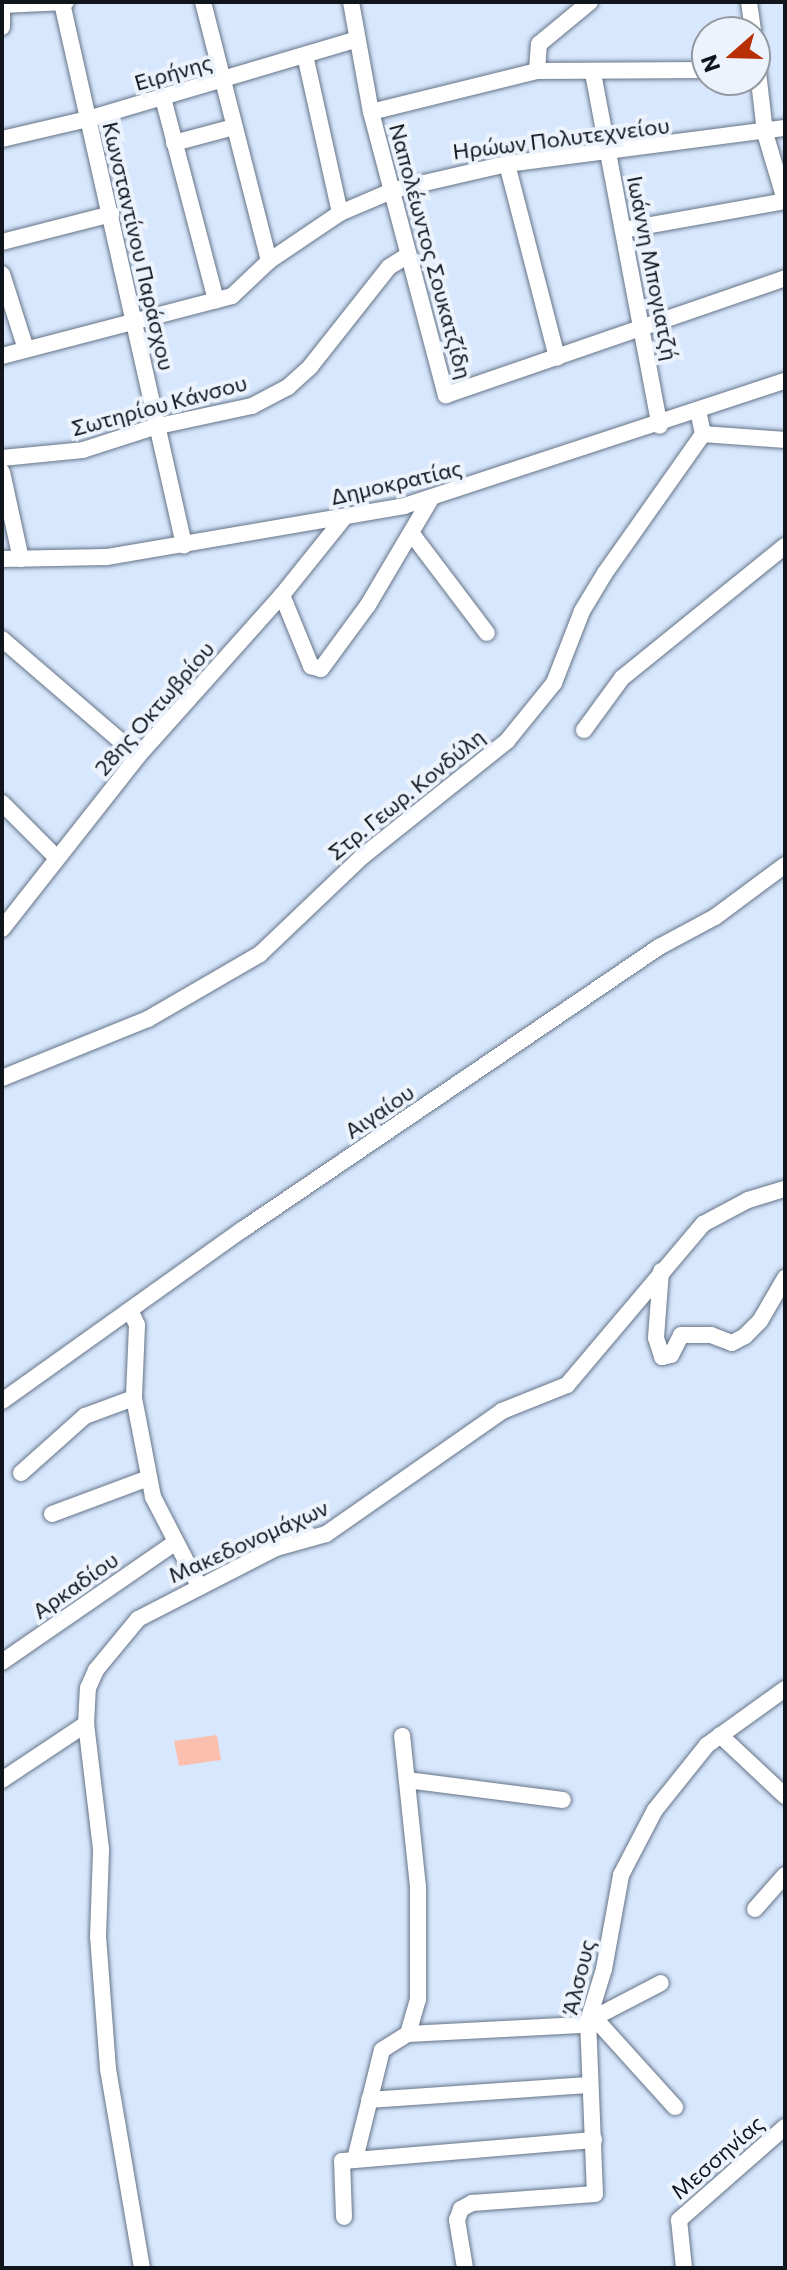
<!DOCTYPE html>
<html>
<head>
<meta charset="utf-8">
<style>
  body { margin:0 }
  #map { position:relative; width:787px; height:2270px; overflow:hidden; background:#d7e7fd; font-family:Commissioner,sans-serif }
  div>[style] { position:absolute }
  .green>* { inset:0; background:#fbbfaf }
  .roads { filter:drop-shadow(0 0 2px #667487) drop-shadow(0 0 2px #667487) }
  .minor>* { height:16px; margin:-8px; padding:0 8px; transform-origin:8px; border-radius:8px; background:#fff }
  span { translate:-50% -50%; white-space:nowrap; text-align:center; line-height:1.15; -webkit-text-stroke:8px #edf3fc; paint-order:stroke }
  .street-label { font-size:22px; color:#10151c }
  .frame { position:absolute; inset:0; border:4px solid #10151c; pointer-events:none }
  .north { position:absolute; left:691px; top:16px; width:80px; height:80px; box-sizing:border-box; background:#edf3fc; border:2px solid #959aa2; border-radius:50%; rotate:250deg; font-size:22px; font-weight:700; line-height:32px; text-align:center; color:#10151c }
  .north::after { content:''; display:block; margin:auto; width:28px; height:36px; background:#b92f05; clip-path:polygon(50% 0,100% 100%,50% 72%,0 100%) }
</style>
</head>
<body>
<div id="map">
  <div class="green">
    <i style="clip-path:polygon(217px 1735px,221px 1760px,179px 1766px,174px 1741px)"></i>
  </div>
  <div class="roads">
    <div class="minor">
      <i style="left:203px;top:2px;width:267px;rotate:75.7deg"></i>
      <i style="left:351px;top:2px;width:112px;rotate:79.7deg"></i>
      <i style="left:371px;top:112px;width:293px;rotate:75.2deg"></i>
      <i style="left:446px;top:395px;width:359px;rotate:-19deg"></i>
      <i style="left:749px;top:2px;width:30px;rotate:82deg"></i>
      <i style="left:62px;top:3px;width:556px;rotate:77.31deg"></i>
      <i style="left:2px;top:5px;width:64px;rotate:-2.7deg"></i>
      <i style="left:2px;top:27px;width:25px;rotate:-90deg"></i>
      <i style="left:755px;top:46px;width:88px;rotate:83.4deg"></i>
      <i style="left:765px;top:133px;width:70px;rotate:73.4deg"></i>
      <i style="left:305px;top:55px;width:162px;rotate:77.5deg"></i>
      <i style="left:537px;top:71px;width:27px;rotate:-86deg"></i>
      <i style="left:539px;top:44px;width:66px;rotate:-39.5deg"></i>
      <i style="left:593px;top:73px;width:359px;rotate:79.3deg"></i>
      <i style="left:163px;top:98px;width:209px;rotate:75.3deg"></i>
      <i style="left:371px;top:112px;width:171px;rotate:-13.9deg"></i>
      <i style="left:537px;top:71px;width:170px;rotate:-0.3deg"></i>
      <i style="left:2px;top:139px;width:88px;rotate:-13.1deg"></i>
      <i style="left:88px;top:119px;width:278px;rotate:-16.5deg"></i>
      <i style="left:174px;top:143px;width:62px;rotate:-14.9deg"></i>
      <i style="left:507px;top:164px;width:200px;rotate:75.5deg"></i>
      <i style="left:623px;top:230px;width:165px;rotate:-10.1deg"></i>
      <i style="left:2px;top:242px;width:113px;rotate:-14.4deg"></i>
      <i style="left:2px;top:274px;width:79px;rotate:72.3deg"></i>
      <i style="left:2px;top:356px;width:238px;rotate:-14.6deg"></i>
      <i style="left:232px;top:296px;width:51px;rotate:-43.4deg"></i>
      <i style="left:269px;top:261px;width:86px;rotate:-34.1deg"></i>
      <i style="left:340px;top:213px;width:59px;rotate:-23.1deg"></i>
      <i style="left:394px;top:190px;width:116px;rotate:-13deg"></i>
      <i style="left:507px;top:164px;width:280px;rotate:-7.4deg"></i>
      <i style="left:703px;top:434px;width:82px;rotate:4.2deg"></i>
      <i style="left:2px;top:458px;width:81px;rotate:-5.6deg"></i>
      <i style="left:83px;top:450px;width:75px;rotate:-17.9deg"></i>
      <i style="left:154px;top:427px;width:100px;rotate:-12.1deg"></i>
      <i style="left:252px;top:406px;width:41px;rotate:-27.8deg"></i>
      <i style="left:288px;top:387px;width:30px;rotate:-42deg"></i>
      <i style="left:310px;top:367px;width:127px;rotate:-51.7deg"></i>
      <i style="left:389px;top:267px;width:22px;rotate:-32deg"></i>
      <i style="left:2px;top:472px;width:89px;rotate:77.7deg"></i>
      <i style="left:412px;top:534px;width:124px;rotate:52.9deg"></i>
      <i style="left:2px;top:559px;width:105px;rotate:-1.1deg"></i>
      <i style="left:107px;top:557px;width:301px;rotate:-9.7deg"></i>
      <i style="left:404px;top:506px;width:401px;rotate:-18.2deg"></i>
      <i style="left:282px;top:595px;width:77px;rotate:67.8deg"></i>
      <i style="left:311px;top:666px;width:10px;rotate:17deg"></i>
      <i style="left:321px;top:669px;width:79px;rotate:-53.7deg"></i>
      <i style="left:368px;top:605px;width:122px;rotate:-59.4deg"></i>
      <i style="left:2px;top:639px;width:179px;rotate:40.7deg"></i>
      <i style="left:584px;top:730px;width:64px;rotate:-53.8deg"></i>
      <i style="left:622px;top:678px;width:210px;rotate:-39deg"></i>
      <i style="left:2px;top:803px;width:75px;rotate:45deg"></i>
      <i style="left:2px;top:929px;width:220px;rotate:-51.8deg"></i>
      <i style="left:138px;top:756px;width:216px;rotate:-48.2deg"></i>
      <i style="left:282px;top:595px;width:99px;rotate:-51.2deg"></i>
      <i style="left:2px;top:1078px;width:157px;rotate:-22deg"></i>
      <i style="left:148px;top:1019px;width:129px;rotate:-30.1deg"></i>
      <i style="left:260px;top:954px;width:142px;rotate:-43.6deg"></i>
      <i style="left:363px;top:856px;width:184px;rotate:-38.6deg"></i>
      <i style="left:507px;top:741px;width:75px;rotate:-51deg"></i>
      <i style="left:554px;top:683px;width:77px;rotate:-68.7deg"></i>
      <i style="left:582px;top:611px;width:44px;rotate:-58.8deg"></i>
      <i style="left:605px;top:573px;width:170px;rotate:-54.8deg"></i>
      <i style="left:703px;top:434px;width:24px;rotate:-102deg"></i>
      <i style="left:661px;top:1271px;width:67px;rotate:94.3deg"></i>
      <i style="left:656px;top:1338px;width:20px;rotate:72deg"></i>
      <i style="left:662px;top:1357px;width:9px;rotate:-13deg"></i>
      <i style="left:671px;top:1355px;width:22px;rotate:-63deg"></i>
      <i style="left:681px;top:1335px;width:30px"></i>
      <i style="left:711px;top:1335px;width:22px;rotate:21deg"></i>
      <i style="left:732px;top:1343px;width:15px;rotate:-28deg"></i>
      <i style="left:745px;top:1336px;width:21px;rotate:-45deg"></i>
      <i style="left:760px;top:1321px;width:50px;rotate:-59.8deg"></i>
      <i style="left:130px;top:1310px;width:17px;rotate:65deg"></i>
      <i style="left:137px;top:1325px;width:73px;rotate:92.4deg"></i>
      <i style="left:134px;top:1398px;width:101px;rotate:79.1deg"></i>
      <i style="left:153px;top:1497px;width:98px;rotate:62.7deg"></i>
      <i style="left:2px;top:1401px;width:295px;rotate:-35.5deg"></i>
      <i style="left:242px;top:1230px;width:504px;rotate:-34.16deg"></i>
      <i style="left:659px;top:947px;width:64px;rotate:-28.2deg"></i>
      <i style="left:715px;top:917px;width:87px;rotate:-36.6deg"></i>
      <i style="left:21px;top:1473px;width:86px;rotate:-41.7deg"></i>
      <i style="left:85px;top:1416px;width:52px;rotate:-20.2deg"></i>
      <i style="left:52px;top:1514px;width:103px;rotate:-20.4deg"></i>
      <i style="left:2px;top:1662px;width:208px;rotate:-34.6deg"></i>
      <i style="left:720px;top:1735px;width:89px;rotate:43.2deg"></i>
      <i style="left:2px;top:1780px;width:101px;rotate:-33.7deg"></i>
      <i style="left:407px;top:1780px;width:157px;rotate:7.3deg"></i>
      <i style="left:755px;top:1909px;width:45px;rotate:-48.6deg"></i>
      <i style="left:588px;top:2021px;width:82px;rotate:-27.5deg"></i>
      <i style="left:408px;top:2034px;width:192px;rotate:-3deg"></i>
      <i style="left:600px;top:2024px;width:112px;rotate:47.9deg"></i>
      <i style="left:369px;top:2100px;width:219px;rotate:-3.9deg"></i>
      <i style="left:355px;top:2159px;width:112px;rotate:-76.1deg"></i>
      <i style="left:382px;top:2050px;width:31px;rotate:-32deg"></i>
      <i style="left:408px;top:2034px;width:35px;rotate:-74deg"></i>
      <i style="left:418px;top:2000px;width:113px;rotate:-90deg"></i>
      <i style="left:418px;top:1887px;width:152px;rotate:-96deg"></i>
      <i style="left:344px;top:2217px;width:56px;rotate:-92deg"></i>
      <i style="left:342px;top:2161px;width:253px;rotate:-4.8deg"></i>
      <i style="left:142px;top:2268px;width:202px;rotate:-99.7deg"></i>
      <i style="left:108px;top:2069px;width:132px;rotate:-94.3deg"></i>
      <i style="left:98px;top:1937px;width:88px;rotate:-88deg"></i>
      <i style="left:101px;top:1849px;width:126px;rotate:-96.8deg"></i>
      <i style="left:86px;top:1724px;width:36px;rotate:-87deg"></i>
      <i style="left:88px;top:1688px;width:20px;rotate:-66deg"></i>
      <i style="left:96px;top:1670px;width:66px;rotate:-50.5deg"></i>
      <i style="left:138px;top:1619px;width:155px;rotate:-27.2deg"></i>
      <i style="left:276px;top:1548px;width:52px;rotate:-15.6deg"></i>
      <i style="left:326px;top:1534px;width:215px;rotate:-34.9deg"></i>
      <i style="left:502px;top:1411px;width:70px;rotate:-21.8deg"></i>
      <i style="left:567px;top:1385px;width:211px;rotate:-49.8deg"></i>
      <i style="left:703px;top:1224px;width:51px;rotate:-28.1deg"></i>
      <i style="left:748px;top:1200px;width:39px;rotate:-17deg"></i>
      <i style="left:465px;top:2268px;width:49px;rotate:-99.5deg"></i>
      <i style="left:457px;top:2220px;width:12px;rotate:-70deg"></i>
      <i style="left:461px;top:2209px;width:13px;rotate:-29deg"></i>
      <i style="left:472px;top:2203px;width:123px;rotate:-4.2deg"></i>
      <i style="left:595px;top:2194px;width:173px;rotate:-92.3deg"></i>
      <i style="left:588px;top:2021px;width:54px;rotate:-72.9deg"></i>
      <i style="left:604px;top:1969px;width:96px;rotate:-79.7deg"></i>
      <i style="left:621px;top:1875px;width:73px;rotate:-62.4deg"></i>
      <i style="left:655px;top:1810px;width:83px;rotate:-51.3deg"></i>
      <i style="left:707px;top:1745px;width:96px;rotate:-35.7deg"></i>
      <i style="left:684px;top:2268px;width:48px;rotate:-95.9deg"></i>
      <i style="left:679px;top:2220px;width:141px;rotate:-41.3deg"></i>
    </div>
  </div>
  <div class="street-label">
    <span style="left:173px;top:72px;rotate:-16deg">Ειρήνης</span>
    <span style="left:561px;top:138px;rotate:-7deg">Ηρώων Πολυτεχνείου</span>
    <span style="left:139px;top:246px;rotate:77deg">Κωνσταντίνου Παράσχου</span>
    <span style="left:431px;top:251px;rotate:75deg">Ναπολέωντος Σουκατζίδη</span>
    <span style="left:653px;top:268px;rotate:79deg">Ιωάννη Μπογιατζή</span>
    <span style="left:159px;top:405px;rotate:-15deg">Σωτηρίου Κάνσου</span>
    <span style="left:396px;top:482px;rotate:-13deg">Δημοκρατίας</span>
    <span style="left:154px;top:708px;rotate:-49deg">28ης Οκτωβρίου</span>
    <span style="left:406px;top:794px;rotate:-39deg">Στρ. Γεωρ. Κονδύλη</span>
    <span style="left:379px;top:1111px;rotate:-34deg">Αιγαίου</span>
    <span style="left:248px;top:1541px;rotate:-24deg">Μακεδονομάχων</span>
    <span style="left:75px;top:1585px;rotate:-35deg">Αρκαδίου</span>
    <span style="left:578px;top:1977px;rotate:-76deg">Άλσους</span>
    <span style="left:717px;top:2157px;rotate:-41deg">Μεσσηνίας</span>
  </div>
  <div class="frame"></div>
  <div class="north">N</div>
</div>
</body>
</html>
